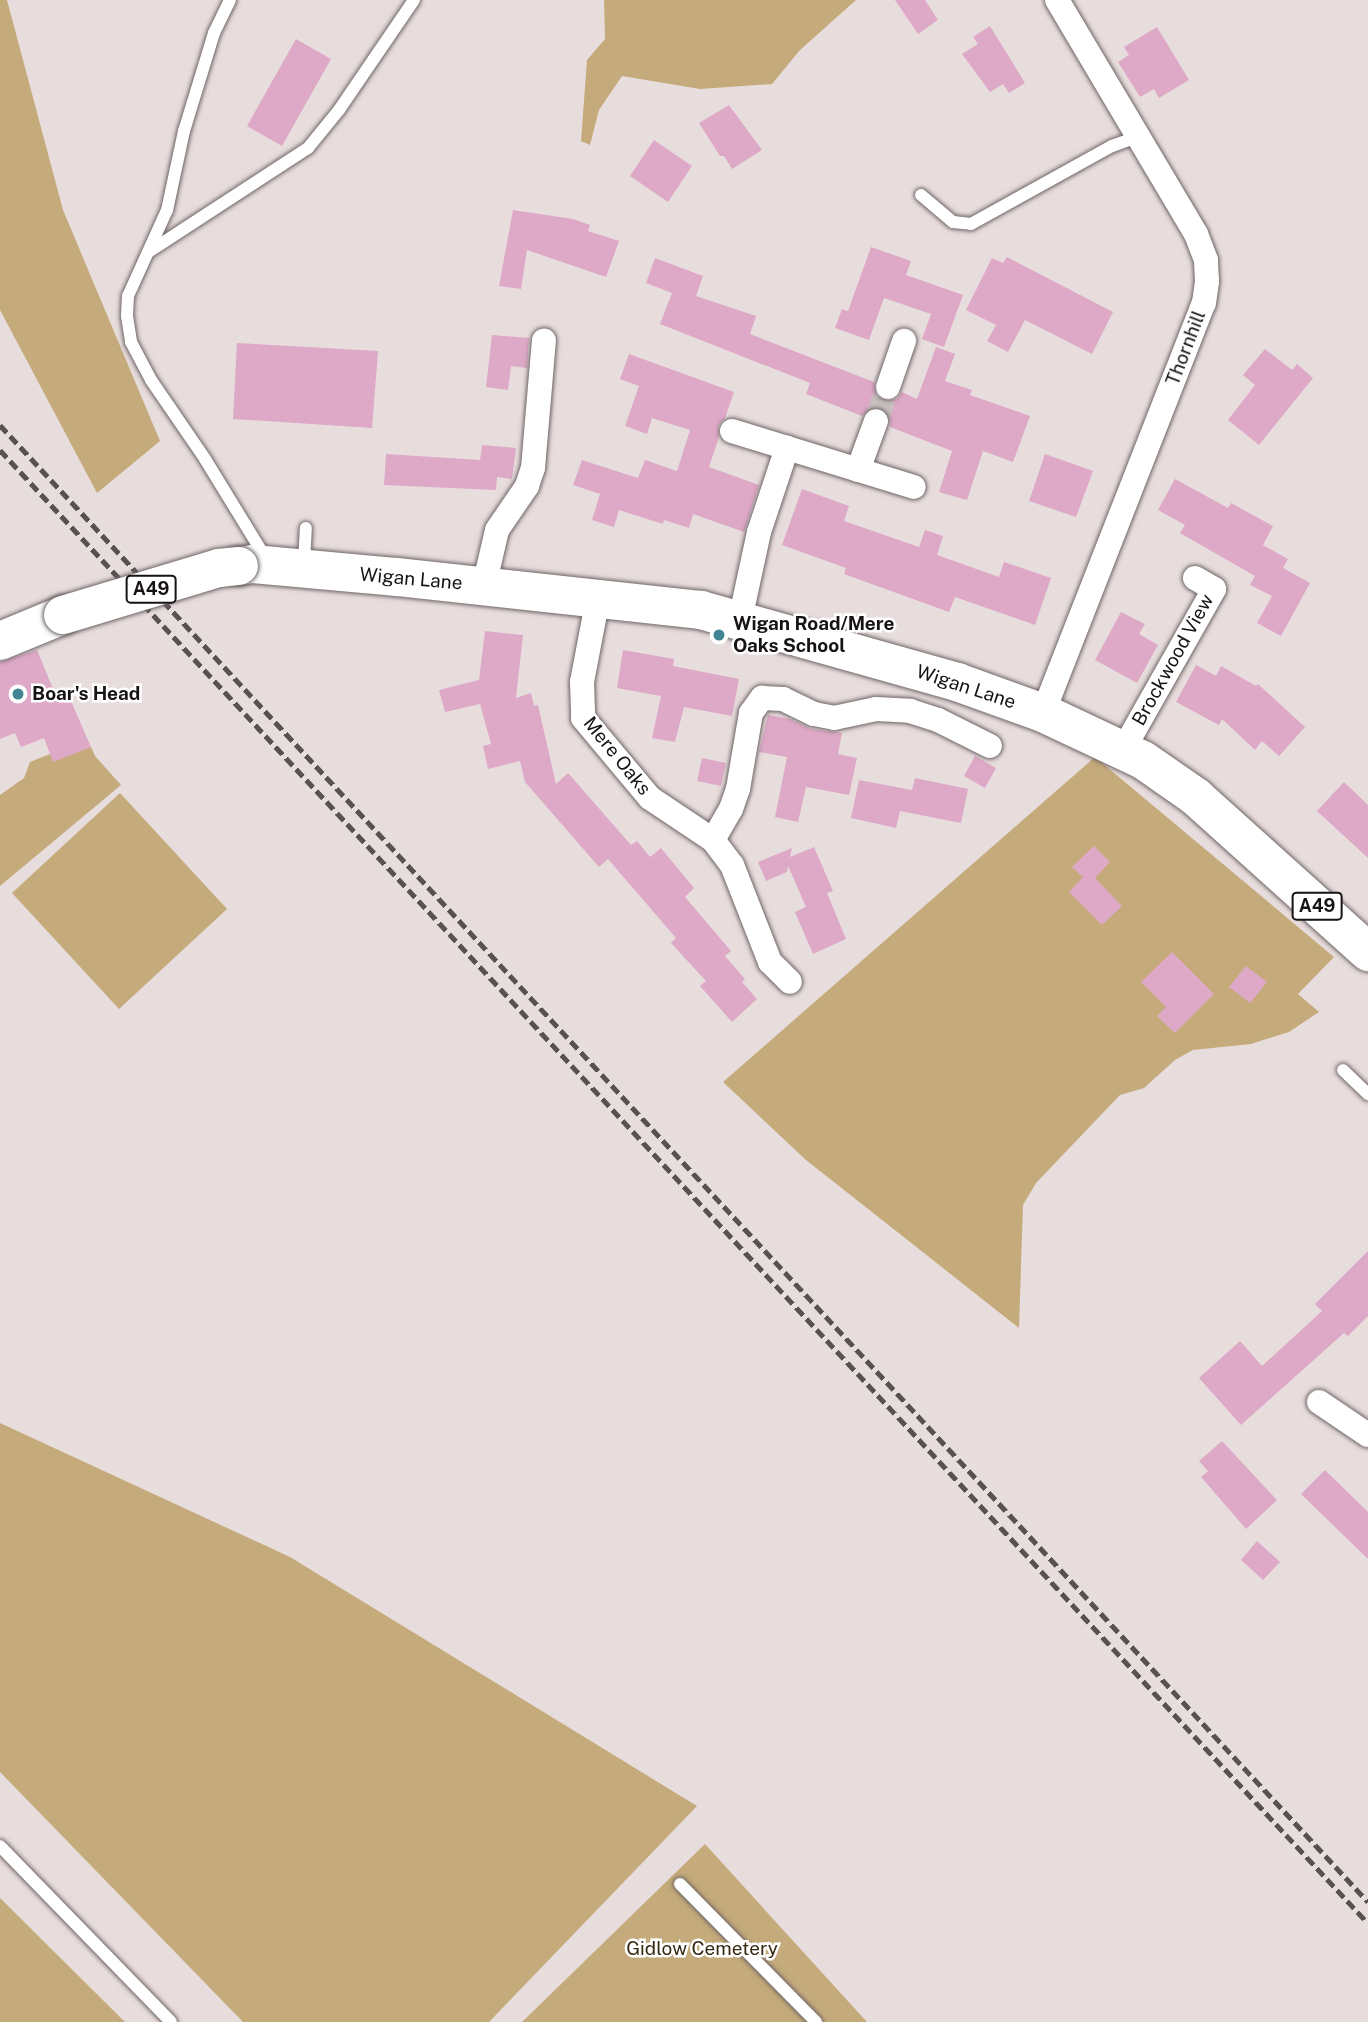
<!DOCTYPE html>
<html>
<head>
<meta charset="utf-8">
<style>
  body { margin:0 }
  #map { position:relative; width:1368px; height:2022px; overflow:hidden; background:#e8dddd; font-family:"Public Sans",sans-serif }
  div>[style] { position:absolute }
  .green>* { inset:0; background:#c5ab7b }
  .building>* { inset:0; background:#dea8c7 }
  .street-tunnel>* { height:24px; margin-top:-12px; transform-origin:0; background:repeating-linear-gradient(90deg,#c9bfbf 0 24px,transparent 0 36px) }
  .roads { filter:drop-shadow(0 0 2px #6f6566) drop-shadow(0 0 2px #6f6566) }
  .lane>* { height:12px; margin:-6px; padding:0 6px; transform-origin:6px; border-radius:6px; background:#fff }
  .street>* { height:24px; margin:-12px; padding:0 12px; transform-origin:12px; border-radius:12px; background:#fff }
  .highway>* { height:38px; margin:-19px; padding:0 19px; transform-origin:19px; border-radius:19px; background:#fff }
  .rail>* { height:5px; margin-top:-2.5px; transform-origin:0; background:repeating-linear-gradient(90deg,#575152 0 10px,transparent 0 15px) }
  .bridges { filter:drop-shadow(0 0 2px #6f6566) drop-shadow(0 0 2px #6f6566) }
  .highway-bridge>* { height:38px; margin:-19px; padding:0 19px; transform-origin:19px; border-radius:19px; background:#fff }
  .dots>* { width:19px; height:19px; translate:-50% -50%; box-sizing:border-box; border:4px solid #fff; border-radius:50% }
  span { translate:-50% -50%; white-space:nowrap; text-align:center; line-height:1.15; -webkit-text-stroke:5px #fff; paint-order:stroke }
  .shield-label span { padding:2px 5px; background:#fff; border:2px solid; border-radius:5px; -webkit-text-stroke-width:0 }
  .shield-label { font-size:18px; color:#171314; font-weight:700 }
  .street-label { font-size:19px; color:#171314 }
  .poi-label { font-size:19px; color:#171314; font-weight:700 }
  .left { translate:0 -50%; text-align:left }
  .park-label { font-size:19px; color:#352810 }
</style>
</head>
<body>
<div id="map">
  <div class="green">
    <i style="clip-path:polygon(0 0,7px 0,63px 210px,160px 441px,97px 493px,0 310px)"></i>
    <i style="clip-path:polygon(604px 0,856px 0,800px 50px,772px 84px,700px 89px,622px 76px,599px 110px,590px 145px,581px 141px,587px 60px,605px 39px)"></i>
    <i style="clip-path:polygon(91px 747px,95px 756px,121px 785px,0 886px,0 795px,24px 778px,30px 762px,50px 754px)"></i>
    <i style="clip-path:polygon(1095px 757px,1334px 957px,1298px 994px,1319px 1012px,1289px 1032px,1251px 1044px,1193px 1050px,1175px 1060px,1144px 1088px,1120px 1095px,1036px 1183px,1023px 1205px,1019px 1328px,806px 1160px,723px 1082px)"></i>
    <i style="clip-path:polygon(120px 793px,227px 909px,119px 1009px,12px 893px)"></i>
    <i style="clip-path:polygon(0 1423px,290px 1557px,697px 1806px,489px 2022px,243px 2022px,0 1772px)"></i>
    <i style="clip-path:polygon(705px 1844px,867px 2022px,522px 2022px)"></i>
    <i style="clip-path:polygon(0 1898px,125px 2022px,0 2022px)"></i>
  </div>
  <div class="building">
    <i style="clip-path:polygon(895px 0,925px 0,938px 20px,918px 34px)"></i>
    <i style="clip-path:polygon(990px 26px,1025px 83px,1009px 93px,1003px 84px,990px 92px,962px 54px,978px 44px,973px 37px)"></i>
    <i style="clip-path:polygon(1157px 27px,1189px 80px,1159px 98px,1154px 89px,1140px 97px,1118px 62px,1129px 55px,1124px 47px)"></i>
    <i style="clip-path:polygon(296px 39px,331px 59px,282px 146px,247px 126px)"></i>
    <i style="clip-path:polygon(729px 105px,762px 150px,732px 169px,724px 156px,720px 156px,699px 123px)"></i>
    <i style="clip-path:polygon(654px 140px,692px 166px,668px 202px,630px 176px)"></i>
    <i style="clip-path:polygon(513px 210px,573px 219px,590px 225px,588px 231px,619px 241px,606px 277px,527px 250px,521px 289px,499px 286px)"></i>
    <i style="clip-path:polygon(871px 247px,911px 261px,906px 275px,963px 295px,944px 347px,922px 339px,931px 314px,884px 298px,869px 340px,835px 328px,842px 309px,848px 311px)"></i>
    <i style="clip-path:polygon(1007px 257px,1113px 312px,1092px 354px,1025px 320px,1008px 352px,987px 341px,996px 325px,966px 310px,992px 258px,1003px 263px)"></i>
    <i style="clip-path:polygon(655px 258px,703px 276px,696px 296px,756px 316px,750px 334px,874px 382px,876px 396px,884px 401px,897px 399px,902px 392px,917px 399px,936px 347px,955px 354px,945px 381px,972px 390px,970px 395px,1030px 416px,1013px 462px,983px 451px,967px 500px,939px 492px,952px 451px,890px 427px,890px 418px,882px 407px,873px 407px,862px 416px,806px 394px,810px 383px,660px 324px,672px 293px,646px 283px)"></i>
    <i style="clip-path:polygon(492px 335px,529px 338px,527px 368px,511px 366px,508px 390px,486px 387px)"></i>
    <i style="clip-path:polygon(237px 343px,378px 351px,372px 428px,233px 419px)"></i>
    <i style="clip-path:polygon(1265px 349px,1292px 370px,1297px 364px,1313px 378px,1259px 445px,1228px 420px,1255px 385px,1243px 375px)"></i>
    <i style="clip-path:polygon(629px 354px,734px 392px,725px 418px,718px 426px,719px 437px,709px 467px,759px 485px,744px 532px,693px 514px,689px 528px,664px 520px,663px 524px,619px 510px,614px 527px,592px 520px,600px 494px,573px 485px,582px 460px,638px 478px,645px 460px,677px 471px,690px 430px,652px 418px,647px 434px,625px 426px,639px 386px,620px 379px)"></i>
    <i style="clip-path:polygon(482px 445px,516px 448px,512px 479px,497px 477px,496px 490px,384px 485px,386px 454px,480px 460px)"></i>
    <i style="clip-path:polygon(1045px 454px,1093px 471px,1076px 517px,1029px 501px)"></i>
    <i style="clip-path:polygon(1175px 479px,1228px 508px,1231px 503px,1273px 526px,1263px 545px,1288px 559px,1283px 568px,1310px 583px,1281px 636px,1257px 623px,1272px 596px,1250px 585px,1255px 576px,1180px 533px,1185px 525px,1158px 510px)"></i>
    <i style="clip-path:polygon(802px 489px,849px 506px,844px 521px,919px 547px,925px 530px,943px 536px,937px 555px,999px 577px,1004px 562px,1051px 578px,1035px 625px,955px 597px,949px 612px,844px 574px,846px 568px,782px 545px)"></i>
    <i style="clip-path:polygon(1121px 612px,1145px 624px,1139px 634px,1158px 645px,1137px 683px,1095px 660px)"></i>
    <i style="clip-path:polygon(485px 631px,523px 635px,516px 698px,531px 693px,534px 706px,538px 705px,556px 784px,568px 773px,631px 845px,637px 841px,650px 857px,661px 848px,694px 888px,685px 897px,731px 951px,725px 956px,745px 979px,742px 982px,757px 999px,732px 1022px,700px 986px,706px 981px,671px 943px,676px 938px,608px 859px,599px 867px,525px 782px,520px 761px,488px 769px,483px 746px,491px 744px,480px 704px,445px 712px,439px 690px,479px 680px)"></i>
    <i style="clip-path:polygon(37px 650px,56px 696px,67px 692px,91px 747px,53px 762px,44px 738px,21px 747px,15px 733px,0 739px,0 662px)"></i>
    <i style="clip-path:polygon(623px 650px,674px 659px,673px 666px,739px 679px,732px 716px,684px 707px,675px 742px,652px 738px,661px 696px,617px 688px)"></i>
    <i style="clip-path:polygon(1196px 665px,1216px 676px,1221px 666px,1256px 686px,1258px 684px,1305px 727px,1279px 756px,1262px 741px,1255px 750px,1222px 719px,1219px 725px,1176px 702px)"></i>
    <i style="clip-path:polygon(768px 715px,790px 719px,811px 729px,842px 733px,838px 754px,857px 758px,849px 795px,806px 787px,798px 822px,775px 817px,787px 757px,759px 752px)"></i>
    <i style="clip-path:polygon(975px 756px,996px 768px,985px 788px,964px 776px)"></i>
    <i style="clip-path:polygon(702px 758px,726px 763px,721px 786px,697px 781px)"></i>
    <i style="clip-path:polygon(915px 778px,968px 789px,961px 823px,900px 811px,896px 828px,851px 818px,859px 780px,912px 790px)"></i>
    <i style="clip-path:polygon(1344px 782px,1368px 805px,1368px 858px,1317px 811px)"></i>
    <i style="clip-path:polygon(1094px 846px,1110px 862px,1095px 878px,1122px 906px,1102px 925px,1069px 892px,1083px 877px,1072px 867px)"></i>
    <i style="clip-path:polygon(814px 847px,833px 891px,827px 893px,846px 939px,813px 954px,795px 912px,806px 907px,788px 866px,787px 872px,766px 881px,758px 862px,792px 848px,790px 857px)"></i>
    <i style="clip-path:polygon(1172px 952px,1214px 994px,1175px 1033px,1157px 1016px,1166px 1007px,1141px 982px)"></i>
    <i style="clip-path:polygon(1246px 966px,1267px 982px,1250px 1003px,1229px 987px)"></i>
    <i style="clip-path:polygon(1368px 1251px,1368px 1316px,1348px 1336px,1344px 1333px,1241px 1425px,1199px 1378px,1240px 1341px,1262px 1366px,1322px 1311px,1315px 1304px)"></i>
    <i style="clip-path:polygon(1222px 1441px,1277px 1500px,1246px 1529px,1201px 1477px,1208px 1471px,1199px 1461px)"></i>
    <i style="clip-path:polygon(1325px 1470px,1368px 1512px,1368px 1559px,1301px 1494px)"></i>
    <i style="clip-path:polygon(1257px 1541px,1280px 1562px,1263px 1580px,1241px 1560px)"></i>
  </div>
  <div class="street-tunnel">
    <i style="left:876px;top:421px;width:36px;rotate:-71deg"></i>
  </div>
  <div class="roads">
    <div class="lane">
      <i style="left:230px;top:0;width:37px;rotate:116deg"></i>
      <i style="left:214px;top:33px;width:102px;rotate:107deg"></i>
      <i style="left:184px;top:131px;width:81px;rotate:102.1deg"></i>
      <i style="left:167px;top:210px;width:94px;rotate:114.4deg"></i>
      <i style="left:128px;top:296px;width:20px;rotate:93deg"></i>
      <i style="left:127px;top:316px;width:26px;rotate:81deg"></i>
      <i style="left:131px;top:342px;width:43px;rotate:62.2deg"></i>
      <i style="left:151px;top:380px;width:96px;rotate:55.6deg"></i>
      <i style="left:205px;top:459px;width:119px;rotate:58.5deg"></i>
      <i style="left:921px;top:195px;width:42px;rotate:40.2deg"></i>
      <i style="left:953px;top:222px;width:18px;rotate:6deg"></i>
      <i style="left:971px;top:224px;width:161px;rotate:-29deg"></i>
      <i style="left:1112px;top:146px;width:29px;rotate:-20deg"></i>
      <i style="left:150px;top:251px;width:189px;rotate:-33.1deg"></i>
      <i style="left:308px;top:148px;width:49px;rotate:-50.8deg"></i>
      <i style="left:339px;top:110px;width:133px;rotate:-55.7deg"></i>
      <i style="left:304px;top:563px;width:35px;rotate:-87deg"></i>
      <i style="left:1343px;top:1070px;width:35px;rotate:44deg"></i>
      <i style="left:0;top:1846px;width:245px;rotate:45.8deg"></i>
      <i style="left:680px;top:1884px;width:194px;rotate:45.4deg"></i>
    </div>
    <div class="street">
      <i style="left:888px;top:387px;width:49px;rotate:-70.8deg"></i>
      <i style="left:732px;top:431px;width:190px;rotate:17.1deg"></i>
      <i style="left:858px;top:470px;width:52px;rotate:-69.8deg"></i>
      <i style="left:484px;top:586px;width:57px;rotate:-76.9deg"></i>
      <i style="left:497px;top:530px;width:53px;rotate:-55.7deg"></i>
      <i style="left:527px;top:486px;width:19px;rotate:-72deg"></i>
      <i style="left:533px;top:468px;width:128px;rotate:-85.1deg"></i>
      <i style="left:598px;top:598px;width:86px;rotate:100.8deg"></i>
      <i style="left:582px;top:682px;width:36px;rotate:88deg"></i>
      <i style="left:583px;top:718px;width:104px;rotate:50.1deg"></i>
      <i style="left:650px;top:798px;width:76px;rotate:33.7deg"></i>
      <i style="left:713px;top:840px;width:31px;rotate:53deg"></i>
      <i style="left:732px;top:865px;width:104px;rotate:68.6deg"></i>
      <i style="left:770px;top:962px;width:28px;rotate:45deg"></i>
      <i style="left:740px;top:620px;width:90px;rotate:-77.8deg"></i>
      <i style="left:759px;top:532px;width:89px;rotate:-71.6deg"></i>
      <i style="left:1043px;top:713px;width:440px;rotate:-68.6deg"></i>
      <i style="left:1204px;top:303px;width:22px;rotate:-82deg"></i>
      <i style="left:1207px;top:281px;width:21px;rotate:-93deg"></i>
      <i style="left:1206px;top:260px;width:28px;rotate:-111deg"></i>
      <i style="left:1196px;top:234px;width:272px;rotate:-120.7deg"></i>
      <i style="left:1123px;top:750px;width:185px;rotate:-60.5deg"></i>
      <i style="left:1214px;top:589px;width:22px;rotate:-150deg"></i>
      <i style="left:713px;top:840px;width:36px;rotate:-60deg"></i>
      <i style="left:731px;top:809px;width:21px;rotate:-71deg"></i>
      <i style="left:738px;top:789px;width:77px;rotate:-80.3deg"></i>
      <i style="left:751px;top:713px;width:19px;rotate:-54deg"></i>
      <i style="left:762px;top:698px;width:21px;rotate:3deg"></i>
      <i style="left:783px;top:699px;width:34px;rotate:26deg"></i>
      <i style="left:814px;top:714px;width:20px;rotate:11deg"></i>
      <i style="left:834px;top:718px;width:43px;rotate:-12.1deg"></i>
      <i style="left:876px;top:709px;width:34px;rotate:3deg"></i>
      <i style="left:910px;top:711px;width:29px;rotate:18deg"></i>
      <i style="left:938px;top:720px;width:58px;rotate:26.6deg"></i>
      <i style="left:1319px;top:1402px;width:59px;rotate:34deg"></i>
    </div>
    <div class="highway">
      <i style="left:239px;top:566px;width:14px;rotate:-8deg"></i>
      <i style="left:253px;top:564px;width:145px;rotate:5.2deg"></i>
      <i style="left:397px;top:577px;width:306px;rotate:6.2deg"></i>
      <i style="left:701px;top:610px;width:266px;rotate:15.7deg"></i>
      <i style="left:957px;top:682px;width:91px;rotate:19.8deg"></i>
      <i style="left:1043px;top:713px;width:110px;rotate:25.2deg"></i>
      <i style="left:1143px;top:760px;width:65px;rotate:34.9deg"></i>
      <i style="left:1196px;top:797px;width:232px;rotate:42deg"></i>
      <i style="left:0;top:641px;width:68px;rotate:-22.4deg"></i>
    </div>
  </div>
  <div class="rail">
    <i style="left:0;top:425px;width:2013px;rotate:47.19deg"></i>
    <i style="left:0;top:450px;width:2010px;rotate:47.12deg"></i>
  </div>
  <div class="bridges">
    <div class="highway-bridge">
      <i style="left:63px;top:615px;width:163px;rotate:-16.8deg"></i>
      <i style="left:219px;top:568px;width:20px;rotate:-6deg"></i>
    </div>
  </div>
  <div class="dots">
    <i style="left:719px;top:635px;background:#418593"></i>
    <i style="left:18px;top:694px;background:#418593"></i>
  </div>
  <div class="shield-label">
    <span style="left:151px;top:589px">A49</span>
    <span style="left:1317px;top:906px">A49</span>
  </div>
  <div class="street-label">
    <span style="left:1186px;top:348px;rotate:-69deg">Thornhill</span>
    <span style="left:411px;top:579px;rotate:5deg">Wigan Lane</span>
    <span style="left:1173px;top:660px;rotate:-61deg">Brockwood View</span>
    <span style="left:966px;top:687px;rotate:18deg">Wigan Lane</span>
    <span style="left:617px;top:756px;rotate:51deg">Mere Oaks</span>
  </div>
  <div class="poi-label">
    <span class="left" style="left:733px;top:635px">Wigan Road/Mere<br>Oaks School</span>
    <span class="left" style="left:32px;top:694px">Boar's Head</span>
  </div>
  <div class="park-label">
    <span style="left:702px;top:1949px">Gidlow Cemetery</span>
  </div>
</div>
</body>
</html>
